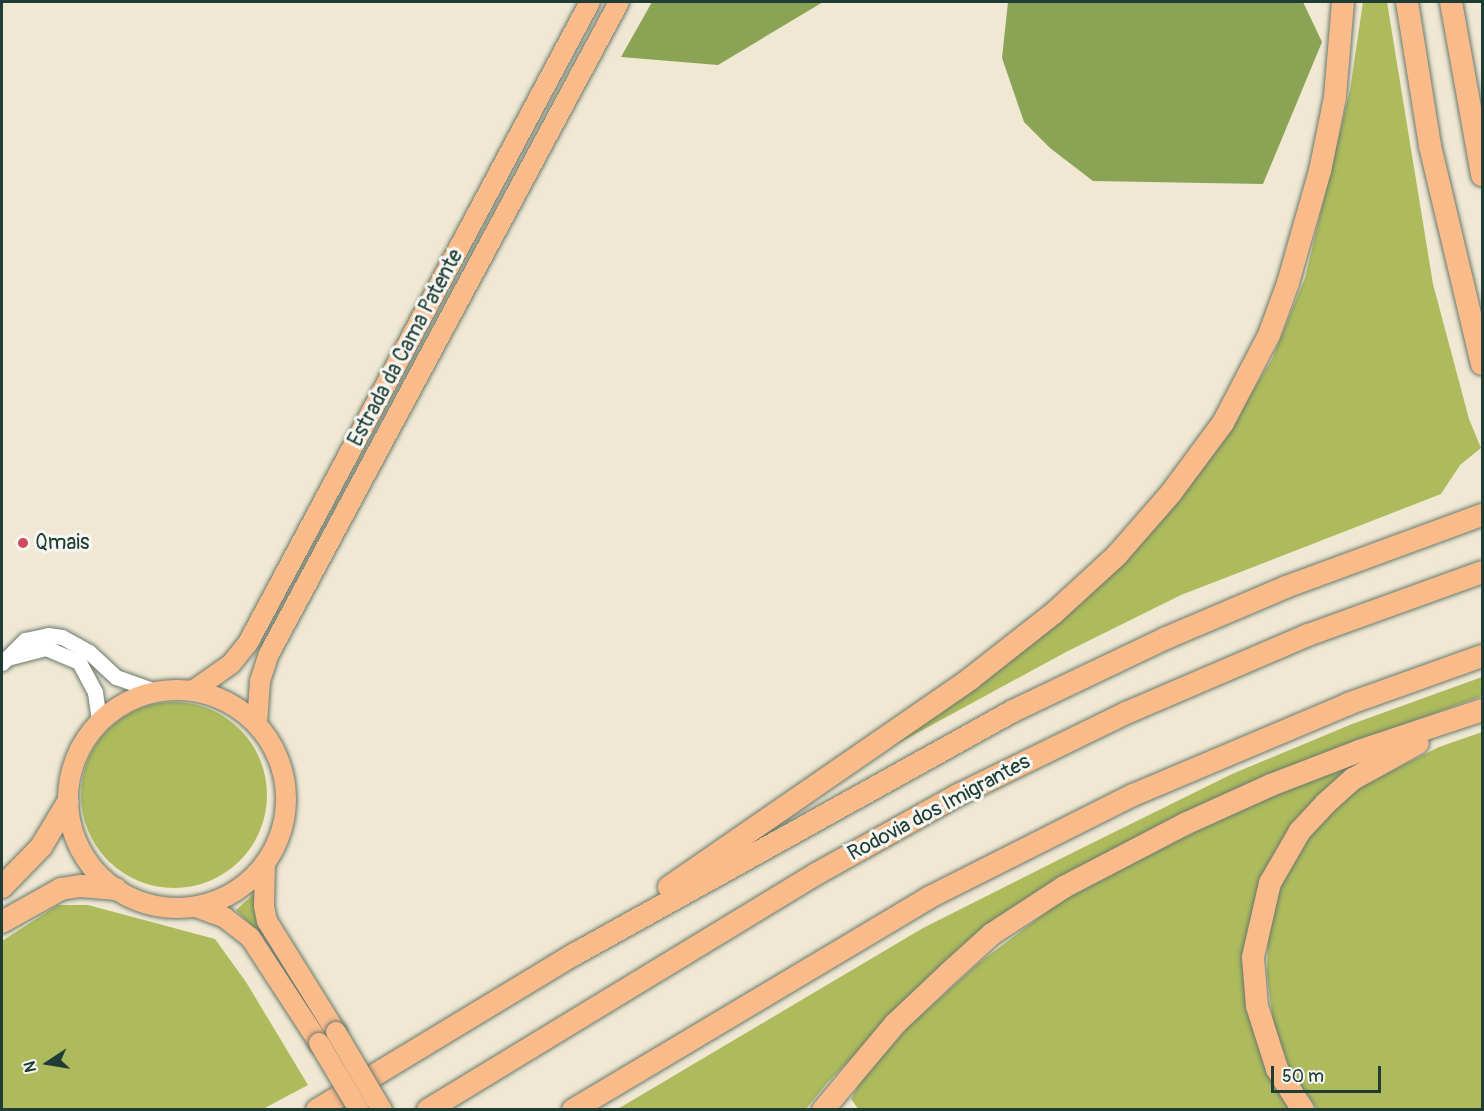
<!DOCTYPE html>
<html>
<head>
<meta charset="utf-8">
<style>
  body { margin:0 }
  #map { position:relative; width:1484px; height:1111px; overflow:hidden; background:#f0e8d3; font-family:Pangolin,sans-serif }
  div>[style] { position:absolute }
  .green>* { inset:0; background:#aebb5d }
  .round { border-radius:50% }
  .forest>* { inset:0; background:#8aa354 }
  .roads { filter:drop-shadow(0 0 2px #68796c) drop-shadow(0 0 2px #68796c) }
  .minor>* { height:15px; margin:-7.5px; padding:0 7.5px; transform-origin:7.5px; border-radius:7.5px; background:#fff }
  .major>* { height:20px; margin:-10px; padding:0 10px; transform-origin:10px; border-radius:10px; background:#fabb8b }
  .major>.ring { margin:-10px; padding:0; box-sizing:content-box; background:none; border:20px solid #fabb8b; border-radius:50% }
  .highway>* { height:22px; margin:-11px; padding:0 11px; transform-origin:11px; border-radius:11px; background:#fabb8b }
  .bridges { filter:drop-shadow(0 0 2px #68796c) drop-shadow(0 0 2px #68796c) }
  .major-bridge>* { height:20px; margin:-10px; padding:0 10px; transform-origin:10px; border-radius:10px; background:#fabb8b }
  .dots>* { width:16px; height:16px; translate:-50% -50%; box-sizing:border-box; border:3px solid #f6f6f2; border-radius:50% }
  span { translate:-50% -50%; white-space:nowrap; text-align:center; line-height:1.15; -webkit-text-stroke:6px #f6f6f2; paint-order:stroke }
  .street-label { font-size:21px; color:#1f3d34 }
  .poi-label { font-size:21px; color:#1f3d34 }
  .left { translate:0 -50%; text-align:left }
  .frame { position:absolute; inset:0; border:3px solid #1f3d34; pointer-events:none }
  .north { position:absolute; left:18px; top:1033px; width:60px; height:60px; -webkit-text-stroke:4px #f6f6f2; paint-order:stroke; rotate:258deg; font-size:16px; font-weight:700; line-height:24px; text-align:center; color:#1f3d34 }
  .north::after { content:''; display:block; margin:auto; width:21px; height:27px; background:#1f3d34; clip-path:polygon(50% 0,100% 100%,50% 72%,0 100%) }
  .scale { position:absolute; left:1271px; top:1066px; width:110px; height:27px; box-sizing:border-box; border:3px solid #1f3d34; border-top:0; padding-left:8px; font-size:18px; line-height:21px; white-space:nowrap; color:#1f3d34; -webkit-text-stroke:4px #f6f6f2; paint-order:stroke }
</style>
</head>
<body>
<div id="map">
  <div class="green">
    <i style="clip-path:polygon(1363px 2px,1387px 2px,1433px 284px,1469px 419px,1481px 448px,1460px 465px,1441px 494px,1181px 595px,1066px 652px,873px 757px,1012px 657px,1229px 430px,1272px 359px,1305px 278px,1350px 90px)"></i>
    <i style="clip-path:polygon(1482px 677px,1482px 696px,1388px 730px,1152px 830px,884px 1026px,828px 1082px,806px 1109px,616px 1110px,923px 928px,1076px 851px,1232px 774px,1352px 724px)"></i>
    <i class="round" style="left:81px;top:702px;width:186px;height:186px"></i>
    <i style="clip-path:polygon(1482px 732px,1482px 1109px,1318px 1110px,1291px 1073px,1273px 1022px,1267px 974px,1268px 934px,1278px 892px,1300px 848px,1332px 810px,1364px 785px,1439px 747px)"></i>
    <i style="clip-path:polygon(1397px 745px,1328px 789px,1248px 944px,1295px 1109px,859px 1110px,851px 1099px,861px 1080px,909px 1026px,980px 962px,1057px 904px,1108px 873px,1280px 792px)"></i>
    <i style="clip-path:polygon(257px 891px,265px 934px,262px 936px,236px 910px)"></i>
    <i style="clip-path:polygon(58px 905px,88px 905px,215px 939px,246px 982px,308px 1085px,263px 1109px,2px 1109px,2px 941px)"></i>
  </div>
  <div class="forest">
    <i style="clip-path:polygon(652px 2px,823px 2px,718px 65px,621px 57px)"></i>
    <i style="clip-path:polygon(1008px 2px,1303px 2px,1322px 42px,1263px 184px,1093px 181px,1050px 148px,1024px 122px,1002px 58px)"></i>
  </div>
  <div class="roads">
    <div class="minor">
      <i style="left:7px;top:658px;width:40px;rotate:-14.4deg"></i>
      <i style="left:46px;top:648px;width:36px;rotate:23deg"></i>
      <i style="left:79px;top:662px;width:34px;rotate:62deg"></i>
      <i style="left:95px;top:692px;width:30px;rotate:82deg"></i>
      <i style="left:2px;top:663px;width:33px;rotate:-45deg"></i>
      <i style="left:25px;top:640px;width:24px;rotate:-12deg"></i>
      <i style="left:48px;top:635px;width:14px;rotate:8deg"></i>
      <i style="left:62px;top:637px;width:31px;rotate:29deg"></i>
      <i style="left:89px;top:652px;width:37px;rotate:43deg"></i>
      <i style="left:116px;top:677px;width:41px;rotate:19.7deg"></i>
    </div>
    <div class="major">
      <i style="left:194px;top:690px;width:45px;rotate:-35.1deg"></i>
      <i style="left:231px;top:664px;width:27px;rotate:-51deg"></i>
      <i style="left:248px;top:643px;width:727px;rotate:-61.92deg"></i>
      <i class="ring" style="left:68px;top:690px;width:198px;height:198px"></i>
      <i style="left:257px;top:724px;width:43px;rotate:-86deg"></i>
      <i style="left:260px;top:681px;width:28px;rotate:-72deg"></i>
      <i style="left:269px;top:654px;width:740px;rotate:-61.77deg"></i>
      <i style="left:265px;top:864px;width:42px;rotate:91.4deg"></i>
      <i style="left:264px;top:906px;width:15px;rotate:79deg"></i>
      <i style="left:267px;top:921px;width:131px;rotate:58.1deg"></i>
      <i style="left:196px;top:907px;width:30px;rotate:20deg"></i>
      <i style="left:224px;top:917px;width:33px;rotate:38deg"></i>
      <i style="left:250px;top:937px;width:126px;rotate:56.9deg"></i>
    </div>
    <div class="highway">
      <i style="left:1407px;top:2px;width:146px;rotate:80.9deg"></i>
      <i style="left:1430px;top:146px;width:224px;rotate:76.6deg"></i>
      <i style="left:1451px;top:2px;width:176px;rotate:79.8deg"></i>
      <i style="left:2px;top:887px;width:56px;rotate:-45.7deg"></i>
      <i style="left:41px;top:847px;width:52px;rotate:-59deg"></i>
      <i style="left:669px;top:887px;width:366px;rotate:-34.6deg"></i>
      <i style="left:970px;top:679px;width:107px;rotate:-38.2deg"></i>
      <i style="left:1054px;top:613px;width:86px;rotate:-42.6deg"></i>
      <i style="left:1117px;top:555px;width:82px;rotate:-48.9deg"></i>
      <i style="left:1171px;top:493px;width:87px;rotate:-53.4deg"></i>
      <i style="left:1223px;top:423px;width:99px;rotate:-62.4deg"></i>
      <i style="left:1269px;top:335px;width:55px;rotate:-69.9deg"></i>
      <i style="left:1288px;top:283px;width:116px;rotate:-74.1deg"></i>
      <i style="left:1320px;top:171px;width:76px;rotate:-78.5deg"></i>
      <i style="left:1335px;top:97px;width:95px;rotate:-85.2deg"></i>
      <i style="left:2px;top:922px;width:68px;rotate:-29.2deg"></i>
      <i style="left:61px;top:889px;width:20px;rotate:-9deg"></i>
      <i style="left:81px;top:886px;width:35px;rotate:5deg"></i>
      <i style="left:317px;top:1110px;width:301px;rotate:-31.2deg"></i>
      <i style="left:575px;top:954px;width:501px;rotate:-29.02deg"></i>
      <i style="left:1013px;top:711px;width:170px;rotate:-25.5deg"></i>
      <i style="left:1166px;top:638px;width:130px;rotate:-23deg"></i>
      <i style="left:1286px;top:587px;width:209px;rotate:-20.2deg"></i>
      <i style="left:428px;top:1110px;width:454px;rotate:-31.3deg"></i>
      <i style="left:816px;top:874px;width:162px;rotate:-29.1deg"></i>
      <i style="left:958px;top:795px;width:187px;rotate:-26deg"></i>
      <i style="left:1126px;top:713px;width:198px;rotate:-23.2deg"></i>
      <i style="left:1308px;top:635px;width:185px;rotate:-19.9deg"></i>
      <i style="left:573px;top:1110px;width:413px;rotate:-30.8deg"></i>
      <i style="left:928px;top:898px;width:229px;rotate:-26.7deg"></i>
      <i style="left:1133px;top:795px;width:233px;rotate:-22.9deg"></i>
      <i style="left:1348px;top:704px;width:142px;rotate:-19.7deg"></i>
      <i style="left:823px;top:1110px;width:112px;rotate:-50.1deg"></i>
      <i style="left:895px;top:1024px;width:76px;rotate:-43.4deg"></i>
      <i style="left:950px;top:972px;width:57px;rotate:-42.1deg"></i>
      <i style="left:992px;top:934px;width:86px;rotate:-33.1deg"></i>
      <i style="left:1064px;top:887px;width:139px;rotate:-27.5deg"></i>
      <i style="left:1187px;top:823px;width:92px;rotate:-24.3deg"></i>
      <i style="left:1271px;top:785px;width:94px;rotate:-21.1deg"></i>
      <i style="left:1359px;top:751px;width:130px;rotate:-18.4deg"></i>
      <i style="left:1303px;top:1110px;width:49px;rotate:-122.4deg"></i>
      <i style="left:1277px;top:1069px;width:66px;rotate:-107.6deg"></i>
      <i style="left:1257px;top:1006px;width:49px;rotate:-94.7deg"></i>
      <i style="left:1253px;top:957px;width:76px;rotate:-77.1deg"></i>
      <i style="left:1270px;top:883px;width:60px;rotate:-60deg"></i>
      <i style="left:1300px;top:831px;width:37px;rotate:-47deg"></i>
      <i style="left:1325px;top:804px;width:38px;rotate:-42deg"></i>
      <i style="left:1353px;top:779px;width:74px;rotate:-29deg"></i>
    </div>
  </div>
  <div class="bridges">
    <div class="major-bridge">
      <i style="left:336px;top:1032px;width:91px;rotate:59.5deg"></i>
      <i style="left:319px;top:1043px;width:78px;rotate:59.2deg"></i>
    </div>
  </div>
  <div class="dots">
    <i style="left:23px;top:543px;background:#d1495b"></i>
  </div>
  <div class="street-label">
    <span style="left:406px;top:348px;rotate:-62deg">Estrada da Cama Patente</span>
    <span style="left:939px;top:808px;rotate:-28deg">Rodovia dos Imigrantes</span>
  </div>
  <div class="poi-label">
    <span class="left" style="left:35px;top:543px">Qmais</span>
  </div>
  <div class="frame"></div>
  <div class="north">N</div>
  <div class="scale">50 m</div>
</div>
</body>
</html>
